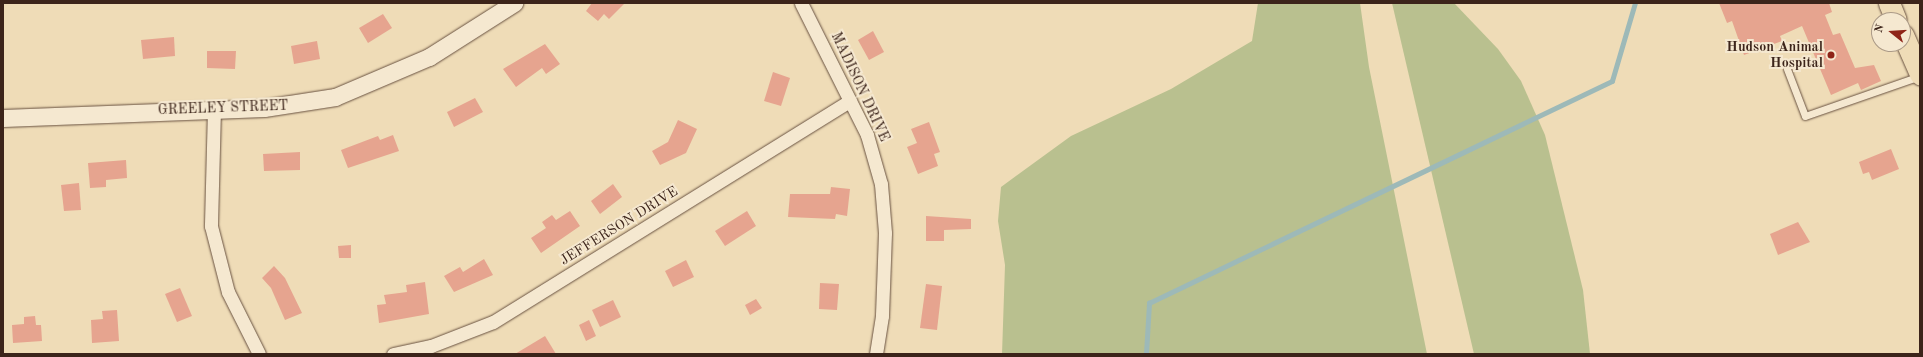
<!DOCTYPE html>
<html>
<head>
<meta charset="utf-8">
<style>
  body { margin:0 }
  #map { position:relative; width:1923px; height:357px; overflow:hidden; background:#efdcb7; font-family:"Old Standard TT",serif }
  div>[style] { position:absolute }
  .green>* { inset:0; background:#b9c08f }
  .stream>* { height:4.5px; margin:-2.25px; padding:0 2.25px; transform-origin:2.25px; border-radius:2.25px; background:#9db9b8 }
  .building>* { inset:0; background:#e6a48f }
  .roads { filter:drop-shadow(0 0 1px #695241) drop-shadow(0 0 1px #695241) }
  .service>* { height:7px; margin:-3.5px; padding:0 3.5px; transform-origin:3.5px; border-radius:3.5px; background:#f5e8d0 }
  .minor>* { height:13px; margin:-6.5px; padding:0 6.5px; transform-origin:6.5px; border-radius:6.5px; background:#f5e8d0 }
  .tertiary>* { height:17px; margin:-8.5px; padding:0 8.5px; transform-origin:8.5px; border-radius:8.5px; background:#f5e8d0 }
  .primary>* { height:21px; margin:-10.5px; padding:0 10.5px; transform-origin:10.5px; border-radius:10.5px; background:#efdcb7 }
  .dots>* { width:11px; height:11px; translate:-50% -50%; box-sizing:border-box; border:2px solid #f5e8d0; border-radius:50% }
  span { translate:-50% -50%; white-space:nowrap; text-align:center; line-height:1.15; -webkit-text-stroke:4px #f5e8d0; paint-order:stroke }
  .poi-label { font-size:14px; color:#3c241a; font-weight:700 }
  .right { translate:-100% -50%; text-align:right }
  .street-label { font-size:14px; color:#3c241a }
  .frame { position:absolute; inset:0; border:4px solid #3c241a; pointer-events:none }
  .north { position:absolute; left:1871px; top:12px; width:40px; height:40px; box-sizing:border-box; background:#f5e8d0; border:1px solid #ab9a87; border-radius:50%; rotate:287deg; font-size:11px; font-weight:700; line-height:16px; text-align:center; color:#3c241a }
  .north::after { content:''; display:block; margin:auto; width:14px; height:18px; background:#8f2418; clip-path:polygon(50% 0,100% 100%,50% 72%,0 100%) }
</style>
</head>
<body>
<div id="map">
  <div class="green">
    <i style="clip-path:polygon(1258px 3px,1360px 3px,1369px 67px,1427px 354px,1002px 354px,1005px 265px,998px 221px,1001px 187px,1071px 136px,1171px 89px,1252px 41px)"></i>
    <i style="clip-path:polygon(1392px 3px,1454px 3px,1498px 49px,1521px 81px,1545px 135px,1583px 290px,1590px 354px,1474px 354px)"></i>
  </div>
  <div class="stream">
    <i style="left:1146px;top:354px;width:51px;rotate:-86.6deg"></i>
    <i style="left:1149px;top:303px;width:513px;rotate:-25.62deg"></i>
    <i style="left:1612px;top:81px;width:81px;rotate:-73.6deg"></i>
  </div>
  <div class="building">
    <i style="clip-path:polygon(592px 3px,625px 3px,609px 19px,604px 14px,598px 21px,586px 11px)"></i>
    <i style="clip-path:polygon(1719px 3px,1829px 3px,1832px 12px,1825px 15px,1833px 35px,1840px 33px,1855px 68px,1874px 65px,1881px 81px,1861px 90px,1858px 83px,1831px 95px,1802px 26px,1780px 36px,1782px 41px,1744px 55px,1732px 21px,1727px 23px)"></i>
    <i style="clip-path:polygon(383px 14px,392px 28px,368px 43px,359px 28px)"></i>
    <i style="clip-path:polygon(873px 31px,884px 52px,869px 60px,858px 40px)"></i>
    <i style="clip-path:polygon(174px 37px,175px 56px,143px 59px,141px 40px)"></i>
    <i style="clip-path:polygon(317px 41px,320px 59px,294px 64px,291px 46px)"></i>
    <i style="clip-path:polygon(545px 44px,560px 64px,546px 74px,542px 68px,516px 87px,503px 69px)"></i>
    <i style="clip-path:polygon(207px 51px,236px 51px,235px 69px,207px 68px)"></i>
    <i style="clip-path:polygon(773px 72px,790px 78px,781px 106px,764px 101px)"></i>
    <i style="clip-path:polygon(475px 98px,483px 112px,454px 127px,447px 112px)"></i>
    <i style="clip-path:polygon(678px 120px,697px 129px,686px 153px,660px 165px,652px 151px,668px 142px)"></i>
    <i style="clip-path:polygon(929px 122px,940px 152px,934px 154px,938px 166px,918px 174px,907px 147px,917px 143px,911px 129px)"></i>
    <i style="clip-path:polygon(393px 135px,399px 151px,348px 168px,341px 150px,378px 136px,380px 140px)"></i>
    <i style="clip-path:polygon(1891px 149px,1899px 169px,1872px 180px,1869px 172px,1863px 174px,1859px 162px)"></i>
    <i style="clip-path:polygon(300px 152px,300px 170px,264px 171px,263px 154px)"></i>
    <i style="clip-path:polygon(126px 160px,127px 178px,106px 180px,106px 187px,90px 188px,88px 163px)"></i>
    <i style="clip-path:polygon(79px 183px,81px 210px,64px 211px,61px 185px)"></i>
    <i style="clip-path:polygon(613px 184px,622px 197px,600px 214px,591px 201px)"></i>
    <i style="clip-path:polygon(831px 187px,850px 189px,847px 216px,836px 214px,835px 219px,788px 217px,790px 194px,830px 194px)"></i>
    <i style="clip-path:polygon(570px 211px,580px 226px,541px 253px,531px 238px,546px 228px,542px 222px,552px 215px,556px 220px)"></i>
    <i style="clip-path:polygon(747px 211px,756px 226px,725px 246px,715px 231px)"></i>
    <i style="clip-path:polygon(926px 216px,971px 219px,971px 229px,944px 230px,944px 241px,926px 241px)"></i>
    <i style="clip-path:polygon(1798px 222px,1810px 242px,1778px 255px,1770px 234px)"></i>
    <i style="clip-path:polygon(351px 245px,351px 258px,339px 258px,338px 246px)"></i>
    <i style="clip-path:polygon(484px 259px,493px 275px,454px 292px,444px 276px,460px 267px,463px 272px)"></i>
    <i style="clip-path:polygon(686px 260px,694px 277px,673px 287px,665px 271px)"></i>
    <i style="clip-path:polygon(274px 266px,285px 278px,302px 313px,285px 320px,271px 288px,262px 278px)"></i>
    <i style="clip-path:polygon(425px 282px,429px 314px,379px 323px,377px 305px,386px 304px,384px 295px,407px 292px,406px 285px)"></i>
    <i style="clip-path:polygon(820px 283px,839px 284px,837px 310px,819px 309px)"></i>
    <i style="clip-path:polygon(926px 284px,942px 286px,937px 330px,920px 328px)"></i>
    <i style="clip-path:polygon(180px 288px,192px 316px,177px 322px,165px 294px)"></i>
    <i style="clip-path:polygon(756px 299px,762px 308px,750px 315px,745px 305px)"></i>
    <i style="clip-path:polygon(613px 300px,621px 317px,600px 327px,592px 310px)"></i>
    <i style="clip-path:polygon(117px 310px,119px 341px,92px 343px,91px 320px,103px 319px,102px 311px)"></i>
    <i style="clip-path:polygon(35px 316px,36px 325px,41px 325px,42px 341px,13px 343px,12px 325px,24px 324px,24px 317px)"></i>
    <i style="clip-path:polygon(589px 320px,596px 336px,586px 341px,579px 325px)"></i>
    <i style="clip-path:polygon(545px 336px,556px 354px,515px 354px)"></i>
  </div>
  <div class="roads">
    <div class="service">
      <i style="left:1787px;top:69px;width:50px;rotate:69deg"></i>
      <i style="left:1805px;top:116px;width:122px;rotate:-19.2deg"></i>
    </div>
    <div class="minor">
      <i style="left:801px;top:3px;width:148px;rotate:63.4deg"></i>
      <i style="left:867px;top:135px;width:51px;rotate:74.1deg"></i>
      <i style="left:881px;top:184px;width:49px;rotate:85.3deg"></i>
      <i style="left:885px;top:233px;width:83px;rotate:92.1deg"></i>
      <i style="left:882px;top:316px;width:38px;rotate:99deg"></i>
      <i style="left:214px;top:109px;width:117px;rotate:91.5deg"></i>
      <i style="left:211px;top:226px;width:68px;rotate:75.6deg"></i>
      <i style="left:228px;top:292px;width:69px;rotate:63.4deg"></i>
      <i style="left:393px;top:354px;width:39px;rotate:-12deg"></i>
      <i style="left:431px;top:346px;width:66px;rotate:-21.2deg"></i>
      <i style="left:493px;top:322px;width:420px;rotate:-31.8deg"></i>
    </div>
    <div class="tertiary">
      <i style="left:3px;top:118px;width:261px;rotate:-2.2deg"></i>
      <i style="left:264px;top:108px;width:72px;rotate:-8.8deg"></i>
      <i style="left:335px;top:97px;width:102px;rotate:-23.1deg"></i>
      <i style="left:429px;top:57px;width:101px;rotate:-32.4deg"></i>
    </div>
    <div class="primary">
      <i style="left:1889px;top:3px;width:18px;rotate:68deg"></i>
      <i style="left:1903px;top:35px;width:43px;rotate:66.4deg"></i>
    </div>
  </div>
  <div class="dots">
    <i style="left:1831px;top:55px;background:#8f2418"></i>
  </div>
  <div class="poi-label">
    <span class="right" style="left:1823px;top:55px">Hudson Animal<br>Hospital</span>
  </div>
  <div class="street-label">
    <span style="left:860px;top:87px;rotate:65deg">MADISON DRIVE</span>
    <span style="left:223px;top:108px;rotate:-2deg">GREELEY STREET</span>
    <span style="left:619px;top:226px;rotate:-32deg">JEFFERSON DRIVE</span>
  </div>
  <div class="frame"></div>
  <div class="north">N</div>
</div>
</body>
</html>
